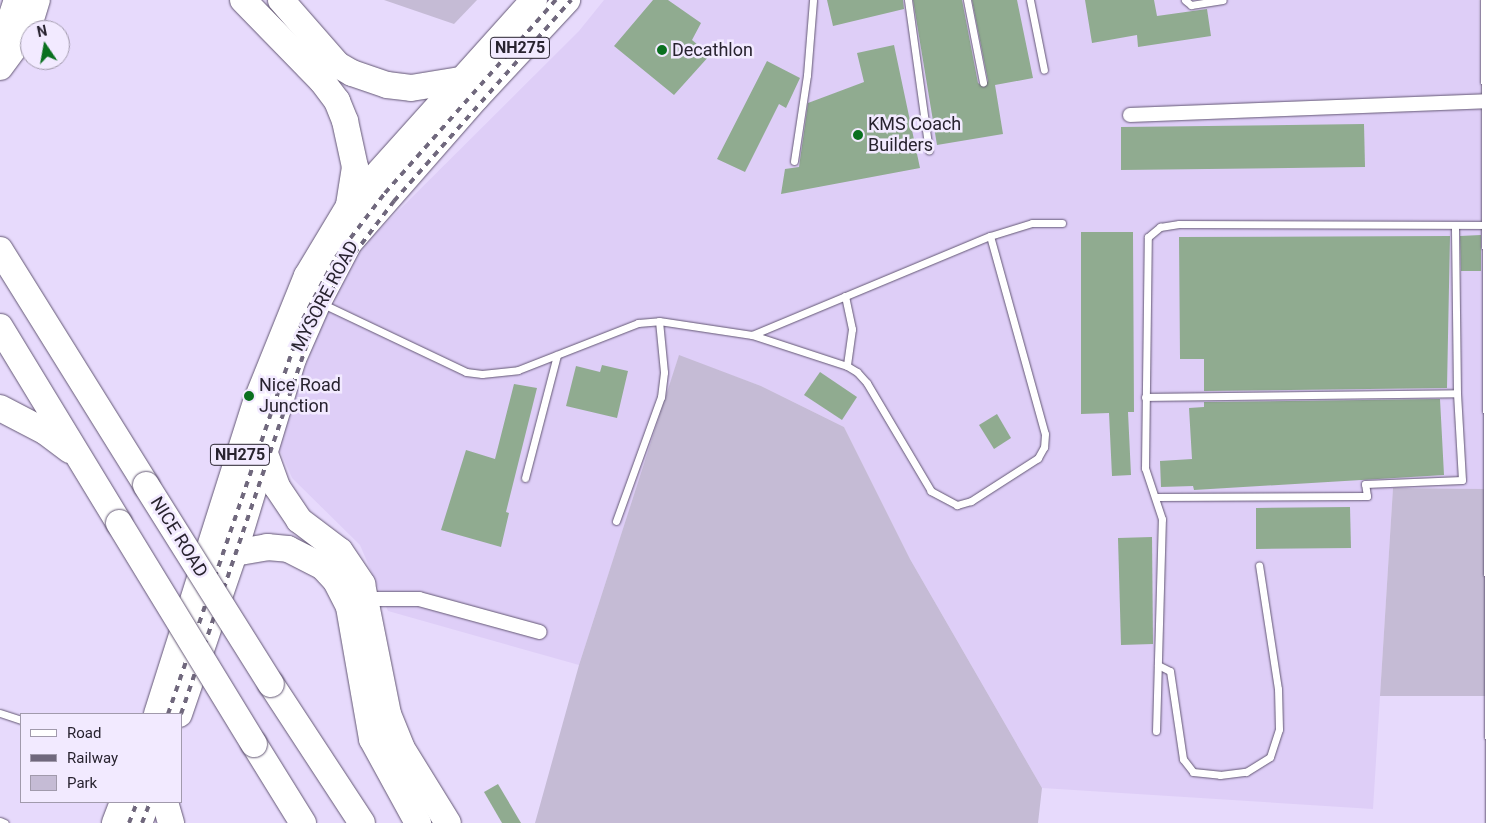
<!DOCTYPE html>
<html>
<head>
<meta charset="utf-8">
<style>
  body { margin:0 }
  #map { position:relative; width:1497px; height:823px; overflow:hidden; background:#e7dafc; font-family:Roboto,sans-serif }
  div>[style] { position:absolute }
  .built>* { inset:0; background:#decef7 }
  .green>* { inset:0; background:#c5bbd5 }
  .building>* { inset:0; background:#90ab90 }
  .roads { filter:drop-shadow(0 0 1px #635774) drop-shadow(0 0 1px #635774) }
  .lane>* { height:7px; margin:-3.5px; padding:0 3.5px; transform-origin:3.5px; border-radius:3.5px; background:#fff }
  .street>* { height:14px; margin:-7px; padding:0 7px; transform-origin:7px; border-radius:7px; background:#fff }
  .secondary>* { height:20px; margin:-10px; padding:0 10px; transform-origin:10px; border-radius:10px; background:#fff }
  .highway>* { height:26px; margin:-13px; padding:0 13px; transform-origin:13px; border-radius:13px; background:#fff }
  .rail>* { height:4px; margin-top:-2px; transform-origin:0; background:repeating-linear-gradient(90deg,#70687d 0 6px,transparent 0 12px) }
  .bridges { filter:drop-shadow(0 0 1px #635774) drop-shadow(0 0 1px #635774) }
  .highway-bridge>* { height:26px; margin:-13px; padding:0 13px; transform-origin:13px; border-radius:13px; background:#fff }
  .dots>* { width:14px; height:14px; translate:-50% -50%; box-sizing:border-box; border:2px solid #f2eaff; border-radius:50% }
  span { translate:-50% -50%; white-space:nowrap; text-align:center; line-height:1.15; -webkit-text-stroke:5px #f2eaff; paint-order:stroke }
  .shield-label span { padding:1px 4px; background:#f2eaff; border:1px solid; border-radius:4px; -webkit-text-stroke-width:0 }
  .shield-label { font-size:16px; color:#28232f; font-weight:700 }
  .poi-label { font-size:18px; color:#28232f }
  .left { translate:0 -50%; text-align:left }
  .street-label { font-size:18px; color:#28232f }
  .legend { position:absolute; left:20px; top:713px; width:162px; height:90px; box-sizing:border-box; background:#f2eaff; border:1px solid #a19aac; margin:0; padding:6px 9px; list-style:none; font-size:15px; color:#28232f }
  .legend li { display:flex; align-items:center; gap:10px; height:25px }
  .legend b { width:25px; border:1px solid #a19aac }
  .north { position:absolute; left:20px; top:20px; width:50px; height:50px; box-sizing:border-box; background:#f2eaff; border:1px solid #a19aac; border-radius:50%; rotate:348deg; font-size:14px; font-weight:700; line-height:20px; text-align:center; color:#28232f }
  .north::after { content:''; display:block; margin:auto; width:18px; height:22px; background:#0a701f; clip-path:polygon(50% 0,100% 100%,50% 72%,0 100%) }
</style>
</head>
<body>
<div id="map">
  <div class="built">
    <i style="clip-path:polygon(604px 0,1479px 0,1485px 489px,1393px 488px,1373px 809px,1042px 788px,910px 559px,844px 427px,761px 386px,679px 356px,579px 665px,388px 611px,360px 545px,292px 478px,278px 446px,316px 336px,350px 259px,579px 31px)"></i>
  </div>
  <div class="green">
    <i style="clip-path:polygon(384px 0,477px 0,454px 24px)"></i>
    <i style="clip-path:polygon(679px 355px,761px 386px,844px 427px,910px 559px,1042px 788px,1038px 823px,535px 823px,579px 665px)"></i>
    <i style="clip-path:polygon(1393px 488px,1485px 489px,1485px 696px,1380px 696px)"></i>
  </div>
  <div class="building">
    <i style="clip-path:polygon(653px 0,668px 0,701px 23px,692px 40px,710px 55px,674px 95px,614px 46px)"></i>
    <i style="clip-path:polygon(827px 0,903px 0,904px 9px,833px 26px)"></i>
    <i style="clip-path:polygon(913px 0,962px 0,978px 83px,984px 87px,988px 81px,972px 0,1017px 0,1033px 78px,995px 85px,1003px 134px,937px 145px)"></i>
    <i style="clip-path:polygon(1085px 0,1154px 0,1157px 16px,1207px 9px,1211px 36px,1138px 47px,1137px 35px,1092px 43px)"></i>
    <i style="clip-path:polygon(894px 45px,920px 168px,781px 194px,785px 169px,799px 167px,808px 103px,864px 82px,857px 53px)"></i>
    <i style="clip-path:polygon(767px 61px,800px 78px,786px 108px,779px 104px,745px 172px,717px 159px)"></i>
    <i style="clip-path:polygon(1364px 124px,1365px 167px,1121px 170px,1121px 127px)"></i>
    <i style="clip-path:polygon(1081px 232px,1133px 232px,1134px 412px,1128px 412px,1131px 475px,1112px 476px,1109px 413px,1081px 414px)"></i>
    <i style="clip-path:polygon(1481px 235px,1481px 271px,1461px 271px,1460px 236px)"></i>
    <i style="clip-path:polygon(1450px 236px,1447px 388px,1204px 391px,1204px 359px,1180px 359px,1179px 237px)"></i>
    <i style="clip-path:polygon(602px 365px,628px 371px,617px 418px,566px 406px,576px 366px,600px 372px)"></i>
    <i style="clip-path:polygon(820px 372px,857px 397px,842px 420px,804px 395px)"></i>
    <i style="clip-path:polygon(514px 384px,537px 388px,506px 512px,509px 513px,501px 547px,441px 530px,466px 450px,495px 459px)"></i>
    <i style="clip-path:polygon(1440px 399px,1444px 475px,1194px 490px,1193px 486px,1161px 487px,1160px 461px,1192px 459px,1189px 408px,1204px 407px,1204px 402px)"></i>
    <i style="clip-path:polygon(997px 414px,1011px 438px,994px 449px,979px 425px)"></i>
    <i style="clip-path:polygon(1350px 507px,1351px 548px,1256px 549px,1256px 508px)"></i>
    <i style="clip-path:polygon(1152px 537px,1153px 644px,1121px 645px,1118px 538px)"></i>
    <i style="clip-path:polygon(498px 784px,521px 823px,502px 823px,484px 792px)"></i>
  </div>
  <div class="roads">
    <div class="lane">
      <i style="left:908px;top:0;width:152px;rotate:82.1deg"></i>
      <i style="left:967px;top:0;width:84px;rotate:79deg"></i>
      <i style="left:1030px;top:0;width:71px;rotate:78.7deg"></i>
      <i style="left:1185px;top:0;width:8px;rotate:40deg"></i>
      <i style="left:1191px;top:5px;width:32px;rotate:-9deg"></i>
      <i style="left:794px;top:161px;width:87px;rotate:-81.4deg"></i>
      <i style="left:807px;top:75px;width:75px;rotate:-85.4deg"></i>
      <i style="left:990px;top:236px;width:205px;rotate:74.5deg"></i>
      <i style="left:1045px;top:434px;width:13px;rotate:94deg"></i>
      <i style="left:1044px;top:447px;width:13px;rotate:119deg"></i>
      <i style="left:1038px;top:458px;width:80px;rotate:147.3deg"></i>
      <i style="left:971px;top:501px;width:15px;rotate:164deg"></i>
      <i style="left:957px;top:505px;width:30px;rotate:-152deg"></i>
      <i style="left:931px;top:491px;width:126px;rotate:-120.7deg"></i>
      <i style="left:867px;top:383px;width:15px;rotate:-132deg"></i>
      <i style="left:857px;top:372px;width:12px;rotate:-149deg"></i>
      <i style="left:847px;top:366px;width:100px;rotate:-161.9deg"></i>
      <i style="left:752px;top:335px;width:258px;rotate:-22.6deg"></i>
      <i style="left:990px;top:236px;width:44px;rotate:-17.2deg"></i>
      <i style="left:1032px;top:223px;width:30px"></i>
      <i style="left:845px;top:296px;width:34px;rotate:78deg"></i>
      <i style="left:852px;top:329px;width:37px;rotate:98deg"></i>
      <i style="left:323px;top:304px;width:158px;rotate:25.4deg"></i>
      <i style="left:466px;top:372px;width:16px;rotate:7deg"></i>
      <i style="left:482px;top:374px;width:36px;rotate:-6deg"></i>
      <i style="left:518px;top:370px;width:129px;rotate:-21.4deg"></i>
      <i style="left:638px;top:323px;width:21px;rotate:-5deg"></i>
      <i style="left:659px;top:321px;width:94px;rotate:8.6deg"></i>
      <i style="left:1145px;top:397px;width:312px;rotate:-0.7deg"></i>
      <i style="left:525px;top:478px;width:127px;rotate:-75.4deg"></i>
      <i style="left:1156px;top:497px;width:211px;rotate:-0.3deg"></i>
      <i style="left:1367px;top:496px;width:12px;rotate:-99deg"></i>
      <i style="left:1365px;top:484px;width:97px;rotate:-2.4deg"></i>
      <i style="left:1462px;top:480px;width:87px;rotate:-93.3deg"></i>
      <i style="left:1457px;top:393px;width:168px;rotate:-90.7deg"></i>
      <i style="left:616px;top:521px;width:132px;rotate:-70.1deg"></i>
      <i style="left:661px;top:397px;width:25px;rotate:-83deg"></i>
      <i style="left:664px;top:372px;width:51px;rotate:-95.6deg"></i>
      <i style="left:1158px;top:665px;width:13px;rotate:27deg"></i>
      <i style="left:1170px;top:671px;width:89px;rotate:81.6deg"></i>
      <i style="left:1183px;top:759px;width:16px;rotate:52deg"></i>
      <i style="left:1193px;top:772px;width:27px;rotate:6deg"></i>
      <i style="left:1220px;top:775px;width:26px;rotate:-7deg"></i>
      <i style="left:1246px;top:772px;width:28px;rotate:-32deg"></i>
      <i style="left:1270px;top:757px;width:29px;rotate:-72deg"></i>
      <i style="left:1279px;top:729px;width:40px;rotate:-91.4deg"></i>
      <i style="left:1278px;top:689px;width:125px;rotate:-98.7deg"></i>
      <i style="left:0;top:713px;width:22px;rotate:18deg"></i>
      <i style="left:1156px;top:731px;width:212px;rotate:-88.4deg"></i>
      <i style="left:1162px;top:519px;width:54px;rotate:-108.4deg"></i>
      <i style="left:1145px;top:468px;width:231px;rotate:-89.3deg"></i>
      <i style="left:1148px;top:237px;width:16px;rotate:-40deg"></i>
      <i style="left:1160px;top:227px;width:19px;rotate:-9deg"></i>
      <i style="left:1179px;top:224px;width:313px;rotate:0.2deg"></i>
      <i style="left:0;top:821px;width:5px;rotate:22deg"></i>
    </div>
    <div class="street">
      <i style="left:1130px;top:115px;width:362px;rotate:-2.2deg"></i>
      <i style="left:365px;top:599px;width:54px"></i>
      <i style="left:419px;top:599px;width:125px;rotate:15.3deg"></i>
    </div>
    <div class="secondary">
      <i style="left:1491px;top:0;width:823px;rotate:89.65deg"></i>
    </div>
    <div class="highway">
      <i style="left:243px;top:0;width:113px;rotate:45.7deg"></i>
      <i style="left:322px;top:81px;width:25px;rotate:53deg"></i>
      <i style="left:337px;top:101px;width:22px;rotate:68deg"></i>
      <i style="left:345px;top:121px;width:47px;rotate:77.7deg"></i>
      <i style="left:355px;top:167px;width:39px;rotate:99deg"></i>
      <i style="left:281px;top:0;width:86px;rotate:48.8deg"></i>
      <i style="left:338px;top:65px;width:16px;rotate:30deg"></i>
      <i style="left:352px;top:73px;width:37px;rotate:19deg"></i>
      <i style="left:387px;top:85px;width:24px;rotate:7deg"></i>
      <i style="left:411px;top:88px;width:51px;rotate:-9.1deg"></i>
      <i style="left:0;top:36px;width:21px;rotate:-59deg"></i>
      <i style="left:11px;top:18px;width:19px;rotate:-72deg"></i>
      <i style="left:0;top:67px;width:47px;rotate:-53.6deg"></i>
      <i style="left:28px;top:29px;width:30px;rotate:-73deg"></i>
      <i style="left:0;top:250px;width:277px;rotate:58.1deg"></i>
      <i style="left:0;top:327px;width:229px;rotate:58.7deg"></i>
      <i style="left:0;top:408px;width:52px;rotate:27.6deg"></i>
      <i style="left:46px;top:432px;width:30px;rotate:37deg"></i>
      <i style="left:264px;top:451px;width:38px;rotate:70deg"></i>
      <i style="left:277px;top:487px;width:40px;rotate:56deg"></i>
      <i style="left:299px;top:520px;width:51px;rotate:37.1deg"></i>
      <i style="left:340px;top:551px;width:40px;rotate:56deg"></i>
      <i style="left:362px;top:584px;width:133px;rotate:78.7deg"></i>
      <i style="left:388px;top:714px;width:35px;rotate:68deg"></i>
      <i style="left:401px;top:747px;width:89px;rotate:58.3deg"></i>
      <i style="left:234px;top:553px;width:34px;rotate:-10deg"></i>
      <i style="left:267px;top:547px;width:21px;rotate:5deg"></i>
      <i style="left:288px;top:549px;width:39px;rotate:27deg"></i>
      <i style="left:323px;top:567px;width:19px;rotate:47deg"></i>
      <i style="left:336px;top:581px;width:29px;rotate:63deg"></i>
      <i style="left:349px;top:607px;width:134px;rotate:80.1deg"></i>
      <i style="left:372px;top:739px;width:96px;rotate:61.3deg"></i>
      <i style="left:271px;top:684px;width:166px;rotate:56.8deg"></i>
      <i style="left:157px;top:714px;width:327px;rotate:-72.4deg"></i>
      <i style="left:256px;top:402px;width:136px;rotate:-68deg"></i>
      <i style="left:307px;top:276px;width:82px;rotate:-59deg"></i>
      <i style="left:349px;top:206px;width:277px;rotate:-48.1deg"></i>
      <i style="left:179px;top:714px;width:170px;rotate:-71.1deg"></i>
      <i style="left:234px;top:553px;width:203px;rotate:-73.1deg"></i>
      <i style="left:293px;top:359px;width:62px;rotate:-66.3deg"></i>
      <i style="left:318px;top:302px;width:67px;rotate:-62.3deg"></i>
      <i style="left:349px;top:243px;width:193px;rotate:-48.8deg"></i>
      <i style="left:476px;top:98px;width:134px;rotate:-47.1deg"></i>
      <i style="left:254px;top:744px;width:93px;rotate:58.2deg"></i>
      <i style="left:165px;top:802px;width:22px;rotate:74deg"></i>
      <i style="left:115px;top:823px;width:22px;rotate:-69deg"></i>
      <i style="left:139px;top:823px;width:22px;rotate:-69deg"></i>
    </div>
  </div>
  <div class="rail">
    <i style="left:168px;top:714px;width:417px;rotate:-71.1deg"></i>
    <i style="left:303px;top:319px;width:70px;rotate:-62deg"></i>
    <i style="left:336px;top:257px;width:81px;rotate:-52.6deg"></i>
    <i style="left:385px;top:193px;width:258px;rotate:-48.5deg"></i>
    <i style="left:181px;top:714px;width:412px;rotate:-71.2deg"></i>
    <i style="left:314px;top:324px;width:69px;rotate:-61.6deg"></i>
    <i style="left:347px;top:263px;width:78px;rotate:-52.8deg"></i>
    <i style="left:394px;top:201px;width:268px;rotate:-48.6deg"></i>
    <i style="left:129px;top:823px;width:22px;rotate:-69deg"></i>
    <i style="left:142px;top:823px;width:22px;rotate:-69deg"></i>
  </div>
  <div class="bridges">
    <div class="highway-bridge">
      <i style="left:146px;top:485px;width:235px;rotate:57.9deg"></i>
      <i style="left:119px;top:523px;width:259px;rotate:58.6deg"></i>
    </div>
  </div>
  <div class="dots">
    <i style="left:662px;top:50px;background:#0a701f"></i>
    <i style="left:858px;top:135px;background:#0a701f"></i>
    <i style="left:249px;top:396px;background:#0a701f"></i>
  </div>
  <div class="shield-label">
    <span style="left:520px;top:48px">NH275</span>
    <span style="left:240px;top:455px">NH275</span>
  </div>
  <div class="poi-label">
    <span class="left" style="left:672px;top:50px">Decathlon</span>
    <span class="left" style="left:868px;top:135px">KMS Coach<br>Builders</span>
    <span class="left" style="left:259px;top:396px">Nice Road<br>Junction</span>
  </div>
  <div class="street-label">
    <span style="left:325px;top:296px;rotate:-62deg">MYSORE ROAD</span>
    <span style="left:179px;top:537px;rotate:58deg">NICE ROAD</span>
  </div>
  <ul class="legend">
  <li><b style="height:6px;background:#fff"></b>Road</li>
  <li><b style="height:6px;background:#70687d"></b>Railway</li>
  <li><b style="height:14px;background:#c5bbd5"></b>Park</li>
  </ul>
  <div class="north">N</div>
</div>
</body>
</html>
